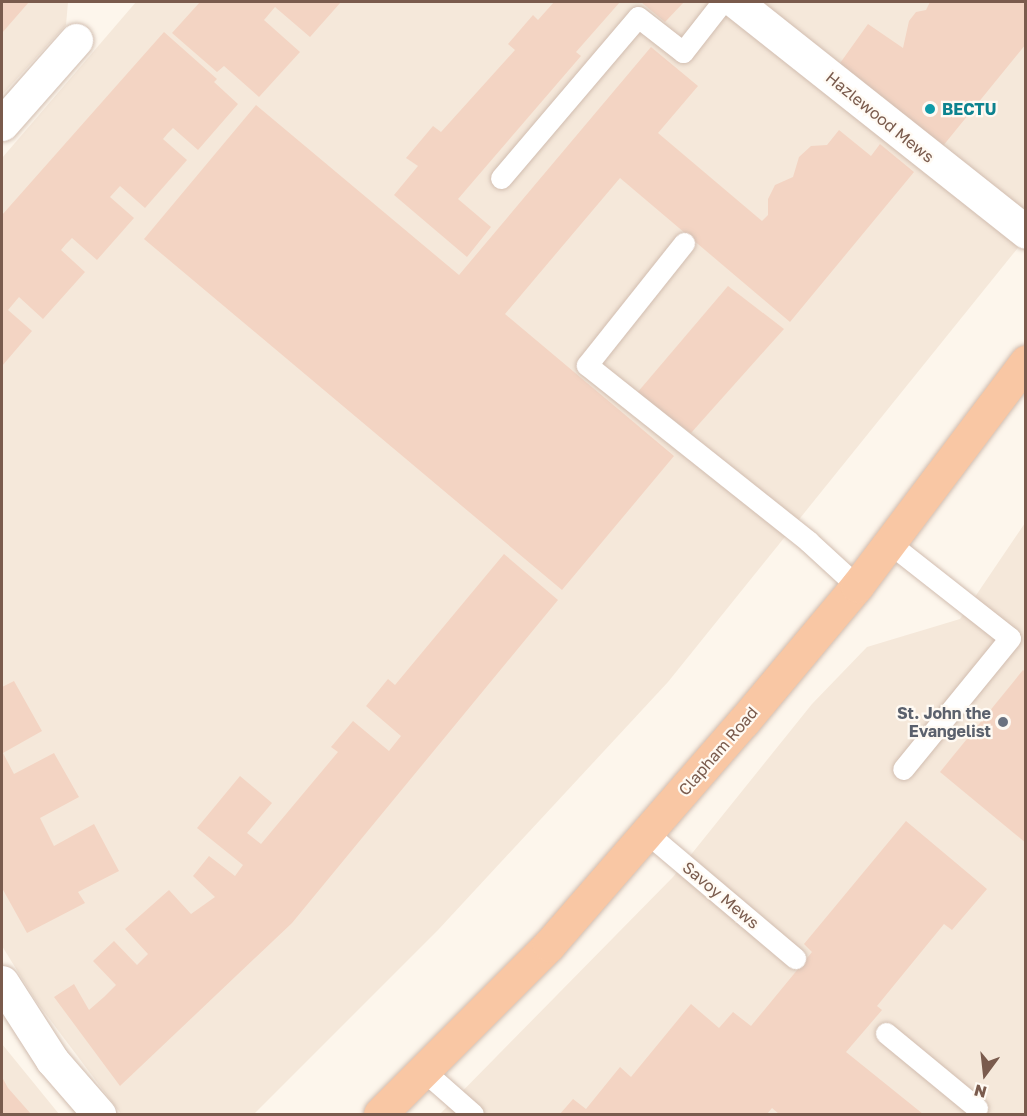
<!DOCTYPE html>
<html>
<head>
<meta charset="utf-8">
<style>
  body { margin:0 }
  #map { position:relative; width:1027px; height:1116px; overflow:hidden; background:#fdf6ec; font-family:"Golos Text",sans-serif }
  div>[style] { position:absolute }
  .residential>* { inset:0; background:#f5e8da }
  .building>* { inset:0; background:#f3d4c3 }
  .roads { filter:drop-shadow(0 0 2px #d1bdb0) drop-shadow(0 0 2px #d1bdb0) }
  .service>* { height:21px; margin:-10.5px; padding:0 10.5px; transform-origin:10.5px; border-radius:10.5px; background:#fff }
  .minor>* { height:33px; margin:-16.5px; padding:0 16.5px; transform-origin:16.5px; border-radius:16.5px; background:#fff }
  .trunk>* { height:33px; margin:-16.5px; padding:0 16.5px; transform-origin:16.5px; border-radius:16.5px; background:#f9c7a4 }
  .dots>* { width:16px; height:16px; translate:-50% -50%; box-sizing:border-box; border:3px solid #fffaf3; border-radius:50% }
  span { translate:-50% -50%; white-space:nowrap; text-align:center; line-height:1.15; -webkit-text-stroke:4.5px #fffaf3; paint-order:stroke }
  .culture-label { font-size:16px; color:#0d838f; font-weight:700 }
  .left { translate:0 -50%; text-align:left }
  .street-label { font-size:16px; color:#7a5b4d }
  .worship-label { font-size:16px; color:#5b616d; font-weight:700 }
  .right { translate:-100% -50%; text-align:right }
  .frame { position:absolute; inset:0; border:3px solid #7a5b4d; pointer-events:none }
  .north { position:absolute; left:955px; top:1044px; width:60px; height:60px; -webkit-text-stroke:4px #fffaf3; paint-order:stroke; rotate:195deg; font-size:16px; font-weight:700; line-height:24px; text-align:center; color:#7a5b4d }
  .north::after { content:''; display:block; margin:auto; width:21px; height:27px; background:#7a5b4d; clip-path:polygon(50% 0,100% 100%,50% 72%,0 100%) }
</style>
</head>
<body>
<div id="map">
  <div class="residential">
    <i style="clip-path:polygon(2px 2px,68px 2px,66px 25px,2px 95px)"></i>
    <i style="clip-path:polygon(136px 2px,1025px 2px,1025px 239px,668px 682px,438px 930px,254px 1114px,121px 1114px,36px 1001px,2px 946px,2px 158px)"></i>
    <i style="clip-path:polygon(1025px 523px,1025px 1114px,440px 1114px,673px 877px,812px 704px,867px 647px,960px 619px)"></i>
    <i style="clip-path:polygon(2px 1043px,2px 1044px,59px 1114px,2px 1114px)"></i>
  </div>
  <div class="building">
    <i style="clip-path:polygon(2px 2px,29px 2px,2px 33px)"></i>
    <i style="clip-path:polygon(200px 2px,341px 2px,310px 37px,275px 7px,264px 20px,300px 52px,259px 97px,224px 66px,217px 72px,172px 33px)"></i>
    <i style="clip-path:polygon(554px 2px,620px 2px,576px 52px,581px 56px,458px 199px,491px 227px,467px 257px,394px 195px,418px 166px,406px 158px,433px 126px,441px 132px,515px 50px,508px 44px,533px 15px,538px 20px)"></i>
    <i style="clip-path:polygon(641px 2px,684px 2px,665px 22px)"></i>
    <i style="clip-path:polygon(930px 2px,1026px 2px,1026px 44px,938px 152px,838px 66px,868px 24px,903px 48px,909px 21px,916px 12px,926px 10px)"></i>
    <i style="clip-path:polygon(164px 32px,217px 79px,214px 82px,238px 104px,198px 150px,173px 128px,168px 133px,163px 139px,187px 160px,145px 208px,120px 186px,110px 197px,134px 218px,97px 260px,72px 238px,66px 244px,61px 250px,85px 272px,43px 319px,19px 297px,8px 310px,32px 331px,2px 366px,2px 215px)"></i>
    <i style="clip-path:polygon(651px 47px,698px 86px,658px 133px,762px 221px,768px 215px,768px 199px,775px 185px,793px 177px,799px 157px,811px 146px,827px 145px,839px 130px,871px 156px,880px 144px,914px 172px,790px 322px,620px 178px,505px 314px,674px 456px,562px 590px,144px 239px,256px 105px,459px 275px)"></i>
    <i style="clip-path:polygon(728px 286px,784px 329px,691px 433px,637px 393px)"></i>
    <i style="clip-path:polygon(504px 554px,558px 600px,292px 923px,120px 1086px,54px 997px,74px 984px,89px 1010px,104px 997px,116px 985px,93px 961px,114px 941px,137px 965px,148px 954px,125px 929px,169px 890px,191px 914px,215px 897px,193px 876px,209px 856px,235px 876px,243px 865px,197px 828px,240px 776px,272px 803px,247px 833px,261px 844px,338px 752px,331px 747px,353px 721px,389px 751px,401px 736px,366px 706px,388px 679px,395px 685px)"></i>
    <i style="clip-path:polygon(1023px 670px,1026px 672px,1026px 843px,940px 772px)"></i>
    <i style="clip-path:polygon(14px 681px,42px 731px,3px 753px,14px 774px,54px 753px,79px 797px,40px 818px,54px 846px,94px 824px,119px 871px,78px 892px,85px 903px,27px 933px,2px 888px,2px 687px)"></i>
    <i style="clip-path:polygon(906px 821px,987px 889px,952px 930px,944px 924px,877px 1006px,882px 1010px,846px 1052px,923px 1114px,779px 1114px,772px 1108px,767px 1114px,560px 1114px,573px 1099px,586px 1109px,620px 1067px,631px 1077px,691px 1004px,719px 1028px,733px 1012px,751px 1026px,812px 952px,804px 944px)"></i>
    <i style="clip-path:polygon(2px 1077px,8px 1088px,31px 1114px,2px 1114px)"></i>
  </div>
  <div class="roads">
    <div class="service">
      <i style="left:501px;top:178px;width:211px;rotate:-49.6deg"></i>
      <i style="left:638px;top:17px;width:57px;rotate:37.9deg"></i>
      <i style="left:683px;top:52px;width:63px;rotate:-52deg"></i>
      <i style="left:684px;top:243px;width:156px;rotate:128.5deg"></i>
      <i style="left:587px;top:365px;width:283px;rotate:38.5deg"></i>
      <i style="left:808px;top:541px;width:67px;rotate:42.6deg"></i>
      <i style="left:888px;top:542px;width:155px;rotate:38.2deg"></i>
      <i style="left:1010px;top:638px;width:169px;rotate:129.2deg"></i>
      <i style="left:647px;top:833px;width:194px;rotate:40.2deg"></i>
      <i style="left:886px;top:1033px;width:118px;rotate:39.5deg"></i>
      <i style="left:424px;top:1071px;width:65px;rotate:41.3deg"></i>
    </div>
    <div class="minor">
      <i style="left:736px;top:2px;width:370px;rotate:38.4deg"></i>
      <i style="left:2px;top:124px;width:112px;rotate:-48.6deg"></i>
      <i style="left:2px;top:982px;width:93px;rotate:57.3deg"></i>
      <i style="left:52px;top:1060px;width:72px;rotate:49deg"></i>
    </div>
    <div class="trunk">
      <i style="left:380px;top:1114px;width:239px;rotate:-45deg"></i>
      <i style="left:549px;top:945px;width:297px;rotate:-49deg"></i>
      <i style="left:744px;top:721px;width:176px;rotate:-50.1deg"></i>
      <i style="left:857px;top:586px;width:281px;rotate:-53deg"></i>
    </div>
  </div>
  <div class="dots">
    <i style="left:930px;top:109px;background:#0f9aa8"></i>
    <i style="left:1003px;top:722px;background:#6b7280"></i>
  </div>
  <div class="culture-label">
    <span class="left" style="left:942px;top:109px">BECTU</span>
  </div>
  <div class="street-label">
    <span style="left:880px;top:117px;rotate:39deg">Hazlewood Mews</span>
    <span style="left:718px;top:751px;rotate:-49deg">Clapham Road</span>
    <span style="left:721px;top:895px;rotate:40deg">Savoy Mews</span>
  </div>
  <div class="worship-label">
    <span class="right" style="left:991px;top:722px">St. John the<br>Evangelist</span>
  </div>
  <div class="frame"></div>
  <div class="north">N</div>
</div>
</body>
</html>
